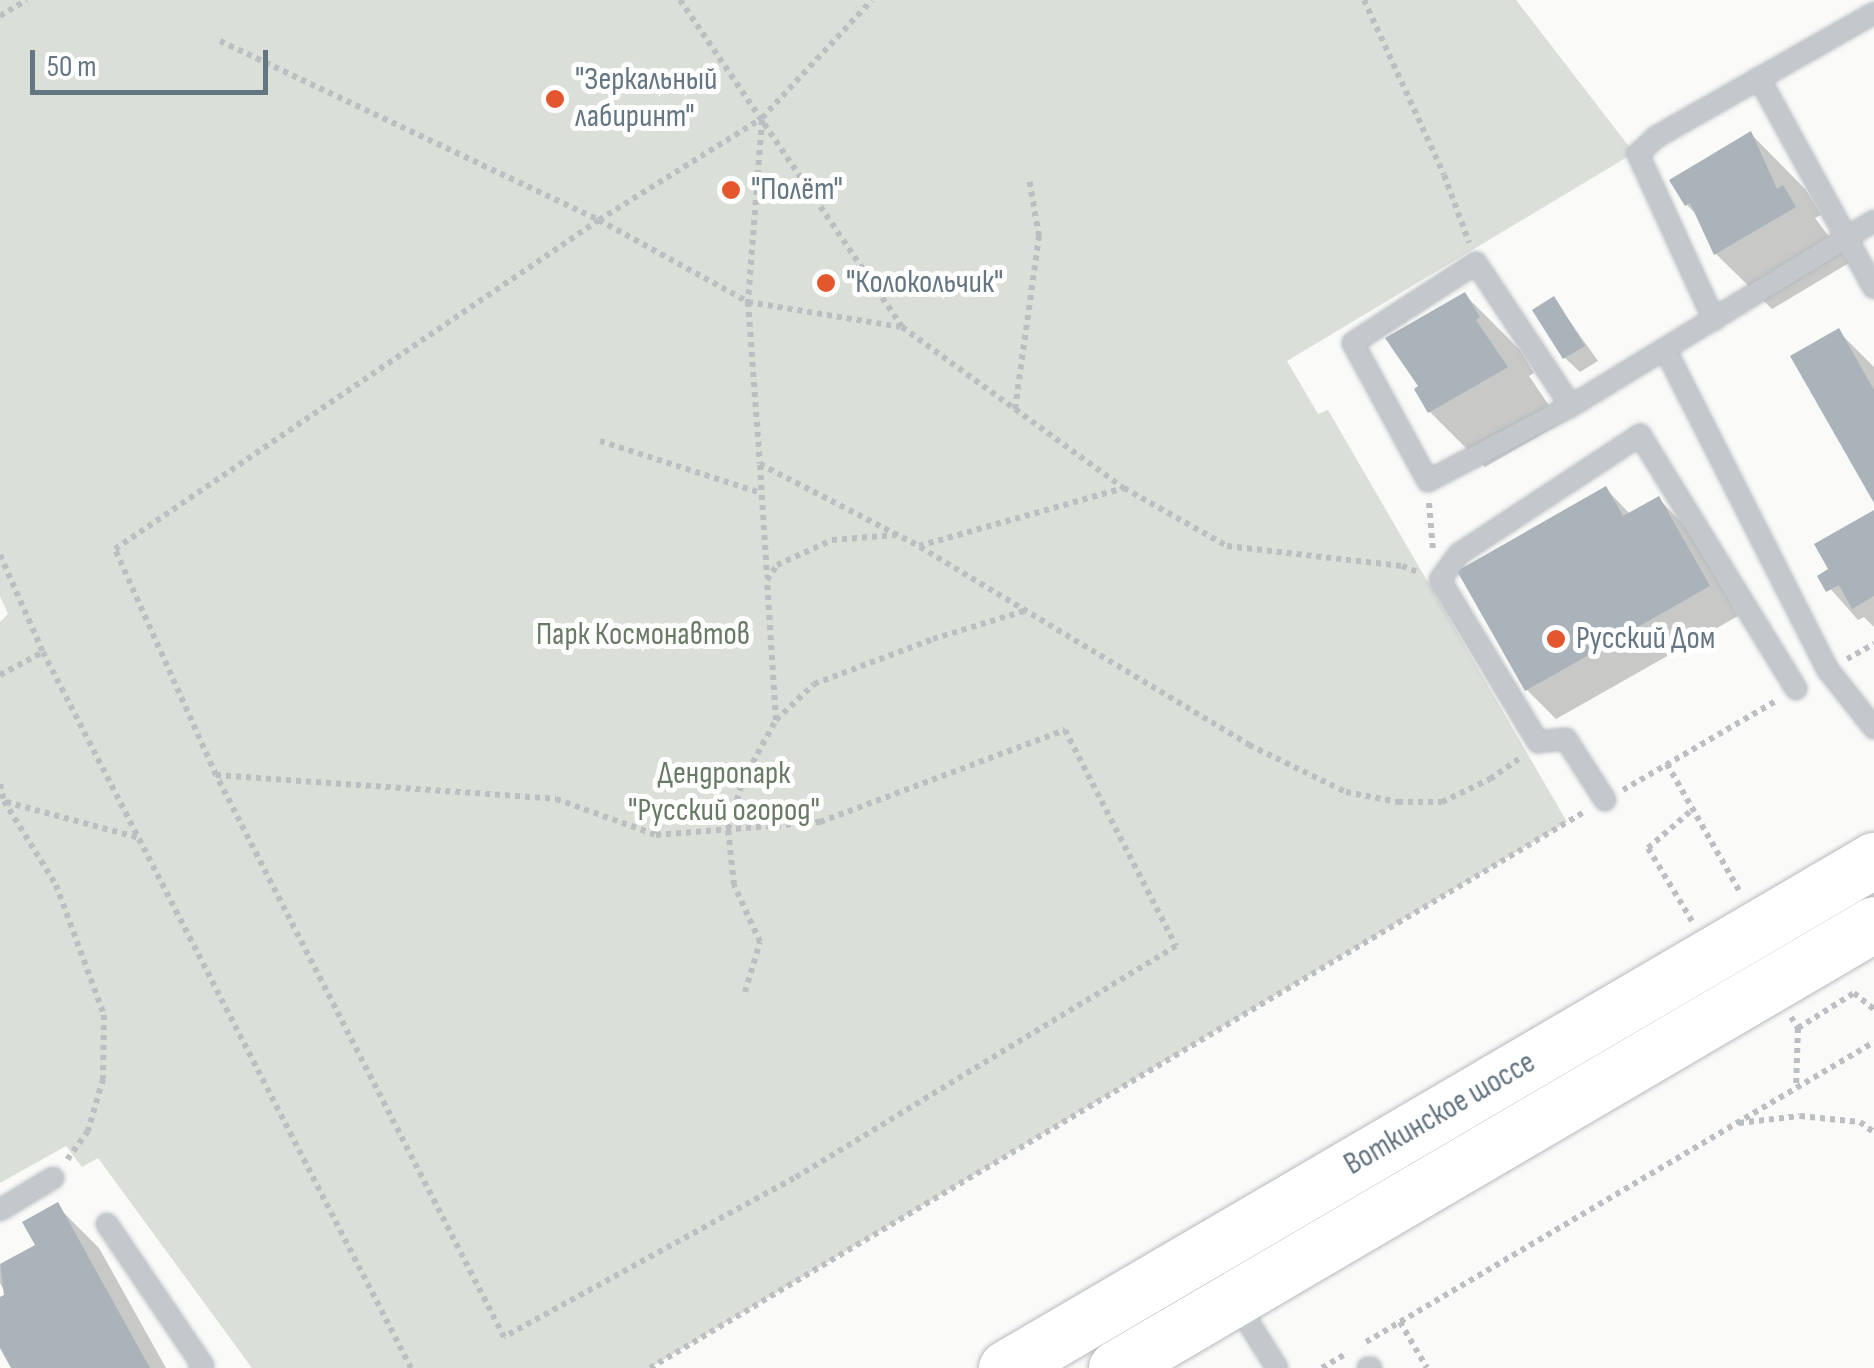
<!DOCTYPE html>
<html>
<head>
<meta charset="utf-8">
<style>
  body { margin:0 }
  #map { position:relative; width:1874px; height:1368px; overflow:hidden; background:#fafaf8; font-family:"Sofia Sans Condensed",sans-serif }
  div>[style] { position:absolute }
  .green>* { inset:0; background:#dadfd7 }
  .shadow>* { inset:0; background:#0003 }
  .building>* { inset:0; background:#aab3b9 }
  .path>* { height:6px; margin-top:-3px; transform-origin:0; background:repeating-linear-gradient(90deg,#bbbfc2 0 5px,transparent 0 10px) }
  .roads { filter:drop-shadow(0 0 2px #b5babe) drop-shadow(0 0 2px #b5babe) }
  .service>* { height:20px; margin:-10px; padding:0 10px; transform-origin:10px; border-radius:10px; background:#c3c8cc }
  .primary>* { height:55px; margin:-27.5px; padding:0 27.5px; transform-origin:27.5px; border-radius:27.5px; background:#fff }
  .dots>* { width:28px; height:28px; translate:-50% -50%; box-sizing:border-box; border:5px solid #fff; border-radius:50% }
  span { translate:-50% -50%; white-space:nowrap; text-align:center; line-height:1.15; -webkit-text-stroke:10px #fff; paint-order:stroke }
  .poi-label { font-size:32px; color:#657683 }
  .left { translate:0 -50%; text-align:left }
  .park-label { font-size:32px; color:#687a64 }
  .street-label { font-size:32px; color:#657683 }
  .scale { position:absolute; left:30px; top:50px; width:238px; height:45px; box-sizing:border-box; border:5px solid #657683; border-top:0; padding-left:12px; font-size:30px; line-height:35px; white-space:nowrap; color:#657683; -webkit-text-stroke:8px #fff; paint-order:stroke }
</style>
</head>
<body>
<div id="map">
  <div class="green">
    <i style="clip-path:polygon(0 0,1516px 0,1634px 153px,1287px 361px,1318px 414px,1328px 410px,1567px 822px,650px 1368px,252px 1368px,98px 1158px,82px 1167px,66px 1146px,0 1183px,0 622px,8px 614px,0 596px)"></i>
  </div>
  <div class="shadow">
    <i style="clip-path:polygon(1751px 134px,1806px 190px,1821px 215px,1815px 218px,1849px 263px,1772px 309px,1716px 254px,1700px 218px,1687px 205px)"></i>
    <i style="clip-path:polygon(1465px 295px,1520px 350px,1534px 373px,1529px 376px,1561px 423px,1485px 467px,1430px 412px)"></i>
    <i style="clip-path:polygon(1554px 299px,1598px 361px,1580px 372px,1565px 358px)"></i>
    <i style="clip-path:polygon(1838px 331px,1874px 367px,1874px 498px)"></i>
    <i style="clip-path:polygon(1606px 489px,1631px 515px,1659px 499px,1688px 529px,1738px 616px,1556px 719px,1527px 690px)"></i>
    <i style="clip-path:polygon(1874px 513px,1874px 627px,1864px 617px,1858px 620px,1820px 577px,1832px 570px)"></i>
    <i style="clip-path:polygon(57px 1206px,99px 1248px,166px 1368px,14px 1368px,0 1343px,0 1300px,7px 1296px,0 1283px,0 1267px,38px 1246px)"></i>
  </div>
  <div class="building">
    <i style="clip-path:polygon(1751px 131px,1777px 189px,1783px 185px,1796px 207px,1714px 255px,1690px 203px,1685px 206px,1669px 180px)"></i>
    <i style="clip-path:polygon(1465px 292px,1480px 317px,1476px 320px,1508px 367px,1428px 413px,1414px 389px,1418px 386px,1385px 338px)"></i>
    <i style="clip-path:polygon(1554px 296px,1585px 346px,1563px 359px,1532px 310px)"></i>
    <i style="clip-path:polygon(1839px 328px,1874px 390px,1874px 503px,1790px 356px)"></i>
    <i style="clip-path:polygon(1606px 486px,1623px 516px,1659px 496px,1710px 586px,1525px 691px,1457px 571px)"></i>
    <i style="clip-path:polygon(1874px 510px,1874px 596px,1852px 609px,1839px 585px,1826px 592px,1817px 576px,1828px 569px,1814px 544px)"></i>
    <i style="clip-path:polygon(58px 1202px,150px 1368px,11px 1368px,0 1348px,0 1297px,4px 1295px,0 1264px,35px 1245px,22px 1222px)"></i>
  </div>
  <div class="path">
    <i style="left:680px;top:0;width:395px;rotate:55.8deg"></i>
    <i style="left:902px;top:327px;width:274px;rotate:36deg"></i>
    <i style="left:1124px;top:488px;width:118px;rotate:29.4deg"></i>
    <i style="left:1227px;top:546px;width:176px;rotate:6.5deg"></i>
    <i style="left:1402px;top:566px;width:19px;rotate:21deg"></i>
    <i style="left:1364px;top:0;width:192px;rotate:65.4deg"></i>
    <i style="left:1444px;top:175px;width:72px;rotate:69.5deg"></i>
    <i style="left:0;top:16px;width:31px;rotate:-31deg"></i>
    <i style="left:220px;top:41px;width:419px;rotate:25.3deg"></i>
    <i style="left:599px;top:220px;width:170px;rotate:28.8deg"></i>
    <i style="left:748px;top:302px;width:154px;rotate:9.3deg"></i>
    <i style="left:762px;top:120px;width:183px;rotate:94.4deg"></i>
    <i style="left:748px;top:302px;width:162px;rotate:85.8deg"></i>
    <i style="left:760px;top:464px;width:179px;rotate:27.3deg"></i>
    <i style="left:919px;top:546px;width:213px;rotate:-15.8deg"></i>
    <i style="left:1015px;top:409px;width:175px;rotate:-82.1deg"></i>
    <i style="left:1039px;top:236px;width:59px;rotate:-99.8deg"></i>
    <i style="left:600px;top:441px;width:169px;rotate:17.9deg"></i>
    <i style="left:760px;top:465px;width:112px;rotate:86.4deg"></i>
    <i style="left:1429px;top:503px;width:47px;rotate:85.1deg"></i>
    <i style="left:920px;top:547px;width:384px;rotate:31deg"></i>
    <i style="left:1249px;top:745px;width:108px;rotate:25.9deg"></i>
    <i style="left:1346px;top:792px;width:53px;rotate:10.9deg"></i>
    <i style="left:1398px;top:802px;width:44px"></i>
    <i style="left:1442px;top:802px;width:53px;rotate:-25.6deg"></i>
    <i style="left:1490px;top:779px;width:40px;rotate:-34.9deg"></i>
    <i style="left:0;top:555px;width:106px;rotate:66.1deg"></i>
    <i style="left:43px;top:652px;width:805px;rotate:62.8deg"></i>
    <i style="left:1847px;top:659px;width:31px;rotate:-29deg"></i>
    <i style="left:0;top:675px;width:49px;rotate:-28.1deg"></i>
    <i style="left:776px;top:720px;width:140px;rotate:-93.7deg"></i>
    <i style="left:767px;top:580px;width:18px;rotate:-56deg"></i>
    <i style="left:777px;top:565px;width:60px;rotate:-24.4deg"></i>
    <i style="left:832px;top:540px;width:64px;rotate:-4.5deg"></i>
    <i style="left:1667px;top:764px;width:147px;rotate:60.3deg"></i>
    <i style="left:216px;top:775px;width:341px;rotate:4deg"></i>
    <i style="left:556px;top:799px;width:106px;rotate:19.8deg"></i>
    <i style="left:656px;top:835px;width:165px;rotate:-4.5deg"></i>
    <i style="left:820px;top:822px;width:262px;rotate:-20.6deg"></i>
    <i style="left:1065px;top:730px;width:243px;rotate:62.8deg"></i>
    <i style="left:1176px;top:946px;width:447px;rotate:148.7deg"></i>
    <i style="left:794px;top:1178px;width:331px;rotate:151.3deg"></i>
    <i style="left:504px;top:1337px;width:631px;rotate:-117.13deg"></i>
    <i style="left:216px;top:775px;width:248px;rotate:-114.1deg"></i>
    <i style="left:115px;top:549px;width:585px;rotate:-34.21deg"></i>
    <i style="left:599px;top:220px;width:192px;rotate:-32deg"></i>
    <i style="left:762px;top:118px;width:161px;rotate:-47deg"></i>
    <i style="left:0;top:784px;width:17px;rotate:77deg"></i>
    <i style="left:4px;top:801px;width:99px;rotate:58.2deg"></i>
    <i style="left:56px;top:885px;width:139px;rotate:69.7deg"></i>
    <i style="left:104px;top:1015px;width:64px;rotate:90.9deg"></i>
    <i style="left:103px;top:1079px;width:54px;rotate:106.1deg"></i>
    <i style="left:88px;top:1131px;width:36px;rotate:126deg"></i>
    <i style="left:1623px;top:790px;width:177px;rotate:-30.2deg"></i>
    <i style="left:6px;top:802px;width:138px;rotate:15.1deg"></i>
    <i style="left:1692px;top:921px;width:85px;rotate:-121.1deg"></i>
    <i style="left:1648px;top:848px;width:60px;rotate:-40.9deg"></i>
    <i style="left:745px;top:992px;width:52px;rotate:-73.3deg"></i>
    <i style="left:760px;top:942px;width:63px;rotate:-114.5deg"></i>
    <i style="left:734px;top:885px;width:56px;rotate:-96.1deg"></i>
    <i style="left:728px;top:829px;width:51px;rotate:-73deg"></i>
    <i style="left:743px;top:780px;width:68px;rotate:-61.2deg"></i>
    <i style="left:776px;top:720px;width:52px;rotate:-43.5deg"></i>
    <i style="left:814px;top:684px;width:127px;rotate:-20.7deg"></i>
    <i style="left:933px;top:639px;width:98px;rotate:-17.1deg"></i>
    <i style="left:1791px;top:1017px;width:13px;rotate:58deg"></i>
    <i style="left:1798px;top:1028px;width:59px;rotate:91.9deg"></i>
    <i style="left:1798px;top:1028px;width:66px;rotate:-32deg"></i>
    <i style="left:1854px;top:993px;width:26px;rotate:39deg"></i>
    <i style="left:1739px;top:1123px;width:61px;rotate:-6.5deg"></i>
    <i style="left:1800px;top:1116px;width:60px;rotate:5.7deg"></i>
    <i style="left:1860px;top:1122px;width:17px;rotate:36deg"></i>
    <i style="left:1400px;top:1322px;width:53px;rotate:59.6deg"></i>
    <i style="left:1366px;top:1342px;width:590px;rotate:-30.56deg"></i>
    <i style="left:650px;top:1368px;width:1089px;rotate:-30.76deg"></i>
    <i style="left:1322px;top:1368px;width:29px;rotate:-31deg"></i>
  </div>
  <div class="roads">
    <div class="service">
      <i style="left:1759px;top:78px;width:239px;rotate:61.3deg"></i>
      <i style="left:1714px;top:320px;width:183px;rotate:-114.6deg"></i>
      <i style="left:1638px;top:154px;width:25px;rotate:-43deg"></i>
      <i style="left:1656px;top:137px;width:251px;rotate:-29.6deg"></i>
      <i style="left:1665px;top:349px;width:360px;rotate:63.1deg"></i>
      <i style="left:1828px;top:670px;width:74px;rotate:51.6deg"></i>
      <i style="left:1571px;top:406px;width:172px;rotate:-123.6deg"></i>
      <i style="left:1476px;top:263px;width:147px;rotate:147deg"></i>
      <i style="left:1353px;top:343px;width:157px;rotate:61.5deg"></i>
      <i style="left:1428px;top:481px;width:161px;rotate:-27.7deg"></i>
      <i style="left:1571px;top:406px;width:355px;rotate:-31.4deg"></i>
      <i style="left:1605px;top:800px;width:72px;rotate:-122.6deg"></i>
      <i style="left:1566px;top:739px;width:28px;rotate:174deg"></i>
      <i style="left:1538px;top:742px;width:189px;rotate:-121.2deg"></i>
      <i style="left:1440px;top:580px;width:32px;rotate:-54deg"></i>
      <i style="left:1459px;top:554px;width:217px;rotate:-33.3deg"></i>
      <i style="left:1640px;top:435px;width:298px;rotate:58.4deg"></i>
      <i style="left:0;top:1210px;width:62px;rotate:-31.1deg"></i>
      <i style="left:107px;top:1224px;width:171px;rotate:55.9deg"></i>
      <i style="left:203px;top:1366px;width:4px;rotate:146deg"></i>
      <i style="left:1235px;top:1301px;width:79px;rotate:57.9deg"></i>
      <i style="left:1368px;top:1368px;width:3px"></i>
    </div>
    <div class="primary">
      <i style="left:1006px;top:1368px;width:1006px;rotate:-30.34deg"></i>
      <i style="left:1116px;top:1368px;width:878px;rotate:-30.36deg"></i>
    </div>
  </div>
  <div class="dots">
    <i style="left:555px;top:99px;background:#e4572e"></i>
    <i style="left:731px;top:190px;background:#e4572e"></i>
    <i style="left:826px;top:283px;background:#e4572e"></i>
    <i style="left:1556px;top:639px;background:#e4572e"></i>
  </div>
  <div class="poi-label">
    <span class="left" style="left:575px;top:99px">"Зеркальный<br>лабиринт"</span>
    <span class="left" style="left:751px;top:190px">"Полёт"</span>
    <span class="left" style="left:846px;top:283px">"Колокольчик"</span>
    <span class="left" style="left:1576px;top:639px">Русский Дом</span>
  </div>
  <div class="park-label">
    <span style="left:643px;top:635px">Парк Космонавтов</span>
    <span style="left:724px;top:793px">Дендропарк<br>"Русский огород"</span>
  </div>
  <div class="street-label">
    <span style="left:1440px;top:1114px;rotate:-30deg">Воткинское шоссе</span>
  </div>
  <div class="scale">50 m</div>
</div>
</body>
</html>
